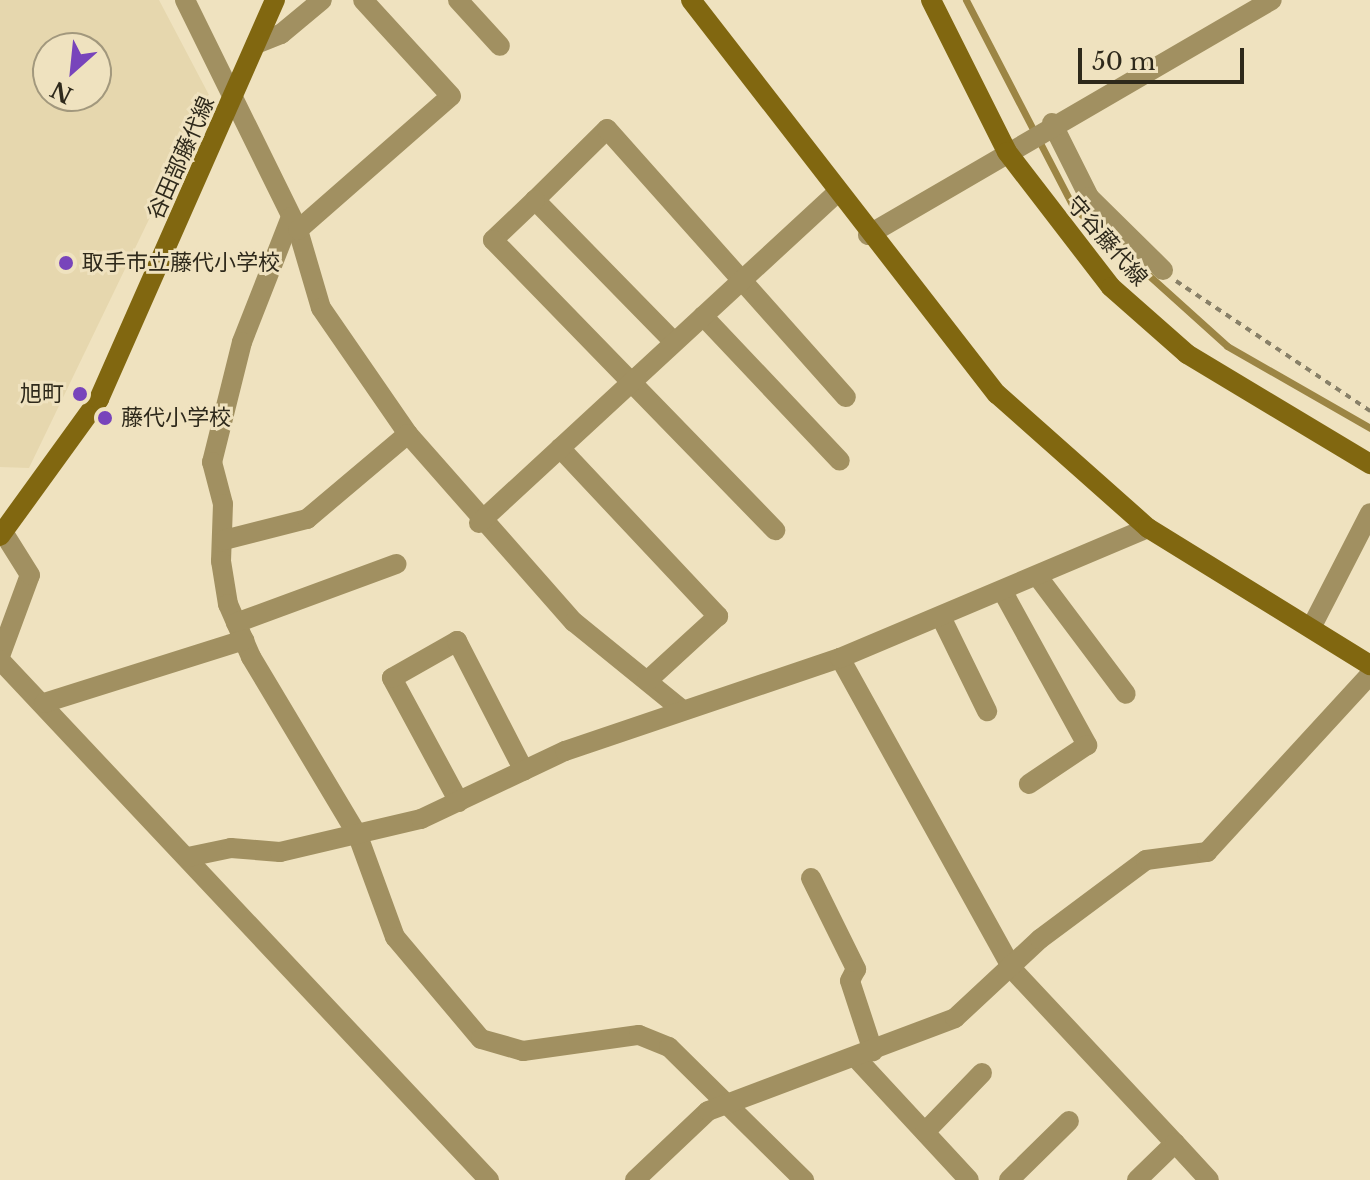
<!DOCTYPE html>
<html>
<head>
<meta charset="utf-8">
<style>
  body { margin:0 }
  #map { position:relative; width:1370px; height:1180px; overflow:hidden; background:#efe2bf; font-family:"Libre Baskerville","Noto Sans JP",serif }
  div>[style] { position:absolute }
  .built>* { inset:0; background:#e6d7ae }
  .stream>* { height:7px; margin:-3.5px; padding:0 3.5px; transform-origin:3.5px; border-radius:3.5px; background:#9c8544 }
  .path>* { height:4px; margin-top:-2px; transform-origin:0; background:repeating-linear-gradient(90deg,#888068 0 6px,transparent 0 12px) }
  .street>* { height:20px; margin:-10px; padding:0 10px; transform-origin:10px; border-radius:10px; background:#a19061 }
  .secondary>* { height:20px; margin:-10px; padding:0 10px; transform-origin:10px; border-radius:10px; background:#816710 }
  .dots>* { width:22px; height:22px; translate:-50% -50%; box-sizing:border-box; border:4px solid #efe2bf; border-radius:50% }
  span { translate:-50% -50%; white-space:nowrap; text-align:center; line-height:1.15; -webkit-text-stroke:6px #efe2bf; paint-order:stroke }
  .street-label { font-size:22px; color:#2e291b }
  .poi-label { font-size:22px; color:#2e291b }
  .left { translate:0 -50%; text-align:left }
  .right { translate:-100% -50%; text-align:right }
  .north { position:absolute; left:32px; top:32px; width:80px; height:80px; box-sizing:border-box; background:#efe2bf; border:2px solid #a2987d; border-radius:50%; rotate:207deg; font-size:22px; font-weight:700; line-height:32px; text-align:center; color:#2e291b }
  .north::after { content:''; display:block; margin:auto; width:28px; height:36px; background:#7844bb; clip-path:polygon(50% 0,100% 100%,50% 72%,0 100%) }
  .scale { position:absolute; left:1078px; top:48px; width:166px; height:36px; box-sizing:border-box; border:4px solid #2e291b; border-top:0; padding-left:10px; font-size:24px; line-height:28px; white-space:nowrap; color:#2e291b; -webkit-text-stroke:6px #efe2bf; paint-order:stroke }
</style>
</head>
<body>
<div id="map">
  <div class="built">
    <i style="clip-path:polygon(evenodd,0 0,159px 0,209px 95px,29px 468px,0 467px,0 0,48px 48px,96px 48px,96px 96px,48px 96px,48px 48px)"></i>
  </div>
  <div class="stream">
    <i style="left:966px;top:0;width:234px;rotate:62.6deg"></i>
    <i style="left:1074px;top:208px;width:206px;rotate:42deg"></i>
    <i style="left:1227px;top:346px;width:165px;rotate:29.8deg"></i>
  </div>
  <div class="path">
    <i style="left:1176px;top:281px;width:234px;rotate:33.8deg"></i>
  </div>
  <div class="street">
    <i style="left:185px;top:0;width:256px;rotate:63.8deg"></i>
    <i style="left:298px;top:230px;width:81px;rotate:73.6deg"></i>
    <i style="left:321px;top:308px;width:153px;rotate:55.4deg"></i>
    <i style="left:408px;top:434px;width:251px;rotate:48.6deg"></i>
    <i style="left:574px;top:622px;width:138px;rotate:39.1deg"></i>
    <i style="left:458px;top:0;width:62px;rotate:47.6deg"></i>
    <i style="left:256px;top:44px;width:27px;rotate:-22deg"></i>
    <i style="left:281px;top:34px;width:53px;rotate:-39.7deg"></i>
    <i style="left:1052px;top:123px;width:83px;rotate:63.4deg"></i>
    <i style="left:1089px;top:197px;width:104px;rotate:44.6deg"></i>
    <i style="left:535px;top:200px;width:101px;rotate:-44.6deg"></i>
    <i style="left:607px;top:129px;width:359px;rotate:48.3deg"></i>
    <i style="left:291px;top:217px;width:134px;rotate:111.4deg"></i>
    <i style="left:242px;top:342px;width:124px;rotate:104deg"></i>
    <i style="left:212px;top:462px;width:43px;rotate:75.3deg"></i>
    <i style="left:223px;top:504px;width:57px;rotate:92deg"></i>
    <i style="left:221px;top:561px;width:44px;rotate:80.8deg"></i>
    <i style="left:228px;top:604px;width:58px;rotate:66.5deg"></i>
    <i style="left:251px;top:657px;width:209px;rotate:59.1deg"></i>
    <i style="left:358px;top:836px;width:108px;rotate:69.9deg"></i>
    <i style="left:395px;top:937px;width:133px;rotate:49.9deg"></i>
    <i style="left:481px;top:1039px;width:44px;rotate:15.9deg"></i>
    <i style="left:523px;top:1051px;width:117px;rotate:-7.9deg"></i>
    <i style="left:639px;top:1035px;width:32px;rotate:22deg"></i>
    <i style="left:669px;top:1047px;width:190px;rotate:44.6deg"></i>
    <i style="left:298px;top:230px;width:203px;rotate:-41.2deg"></i>
    <i style="left:451px;top:96px;width:130px;rotate:-132.5deg"></i>
    <i style="left:868px;top:235px;width:467px;rotate:-30.2deg"></i>
    <i style="left:703px;top:316px;width:199px;rotate:46.6deg"></i>
    <i style="left:674px;top:342px;width:199px;rotate:-134.4deg"></i>
    <i style="left:535px;top:200px;width:58px;rotate:136.4deg"></i>
    <i style="left:493px;top:240px;width:405px;rotate:45.8deg"></i>
    <i style="left:560px;top:448px;width:231px;rotate:46.8deg"></i>
    <i style="left:718px;top:616px;width:96px;rotate:137.5deg"></i>
    <i style="left:479px;top:523px;width:485px;rotate:-42.7deg"></i>
    <i style="left:224px;top:540px;width:86px;rotate:-14.2deg"></i>
    <i style="left:307px;top:519px;width:132px;rotate:-40.1deg"></i>
    <i style="left:1038px;top:577px;width:146px;rotate:53.1deg"></i>
    <i style="left:1003px;top:592px;width:175px;rotate:61.2deg"></i>
    <i style="left:1087px;top:745px;width:70px;rotate:146.1deg"></i>
    <i style="left:941px;top:617px;width:105px;rotate:63.9deg"></i>
    <i style="left:236px;top:623px;width:171px;rotate:-20.2deg"></i>
    <i style="left:1311px;top:628px;width:129px;rotate:-62.8deg"></i>
    <i style="left:0;top:656px;width:86px;rotate:-69.7deg"></i>
    <i style="left:30px;top:575px;width:51px;rotate:-122.1deg"></i>
    <i style="left:840px;top:658px;width:357px;rotate:61deg"></i>
    <i style="left:1013px;top:970px;width:237px;rotate:46.9deg"></i>
    <i style="left:1175px;top:1143px;width:53px;rotate:135.8deg"></i>
    <i style="left:0;top:660px;width:714px;rotate:46.76deg"></i>
    <i style="left:44px;top:703px;width:210px;rotate:-17.5deg"></i>
    <i style="left:459px;top:802px;width:141px;rotate:-118.4deg"></i>
    <i style="left:392px;top:678px;width:75px;rotate:-29.6deg"></i>
    <i style="left:457px;top:641px;width:146px;rotate:62.7deg"></i>
    <i style="left:188px;top:857px;width:44px;rotate:-11.8deg"></i>
    <i style="left:231px;top:848px;width:49px;rotate:4.7deg"></i>
    <i style="left:280px;top:852px;width:145px;rotate:-13.2deg"></i>
    <i style="left:421px;top:819px;width:159px;rotate:-25.3deg"></i>
    <i style="left:565px;top:751px;width:290px;rotate:-18.7deg"></i>
    <i style="left:840px;top:658px;width:334px;rotate:-22.9deg"></i>
    <i style="left:811px;top:878px;width:102px;rotate:63.7deg"></i>
    <i style="left:856px;top:969px;width:13px;rotate:117deg"></i>
    <i style="left:850px;top:981px;width:74px;rotate:71.8deg"></i>
    <i style="left:856px;top:1058px;width:166px;rotate:47.2deg"></i>
    <i style="left:925px;top:1132px;width:82px;rotate:-46deg"></i>
    <i style="left:1175px;top:1143px;width:50px;rotate:47.4deg"></i>
    <i style="left:635px;top:1180px;width:100px;rotate:-43.4deg"></i>
    <i style="left:708px;top:1111px;width:264px;rotate:-20.6deg"></i>
    <i style="left:955px;top:1018px;width:116px;rotate:-42.9deg"></i>
    <i style="left:1040px;top:939px;width:132px;rotate:-36.7deg"></i>
    <i style="left:1146px;top:860px;width:62px;rotate:-7.5deg"></i>
    <i style="left:1207px;top:852px;width:241px;rotate:-47.4deg"></i>
    <i style="left:1009px;top:1180px;width:84px;rotate:-44.5deg"></i>
  </div>
  <div class="secondary">
    <i style="left:691px;top:0;width:499px;rotate:52.2deg"></i>
    <i style="left:997px;top:394px;width:202px;rotate:41.6deg"></i>
    <i style="left:1148px;top:528px;width:261px;rotate:31.7deg"></i>
    <i style="left:931px;top:0;width:170px;rotate:63.4deg"></i>
    <i style="left:1007px;top:152px;width:170px;rotate:52.4deg"></i>
    <i style="left:1111px;top:287px;width:101px;rotate:41.4deg"></i>
    <i style="left:1187px;top:354px;width:214px;rotate:31deg"></i>
    <i style="left:0;top:536px;width:169px;rotate:-54.1deg"></i>
    <i style="left:99px;top:399px;width:436px;rotate:-66.2deg"></i>
  </div>
  <div class="dots">
    <i style="left:66px;top:263px;background:#7844bb"></i>
    <i style="left:80px;top:394px;background:#7844bb"></i>
    <i style="left:105px;top:418px;background:#7844bb"></i>
  </div>
  <div class="street-label">
    <span style="left:181px;top:158px;rotate:-66deg">谷田部藤代線</span>
    <span style="left:1107px;top:241px;rotate:49deg">守谷藤代線</span>
  </div>
  <div class="poi-label">
    <span class="left" style="left:82px;top:263px">取手市立藤代小学校</span>
    <span class="right" style="left:64px;top:394px">旭町</span>
    <span class="left" style="left:121px;top:418px">藤代小学校</span>
  </div>
  <div class="north">N</div>
  <div class="scale">50 m</div>
</div>
</body>
</html>
